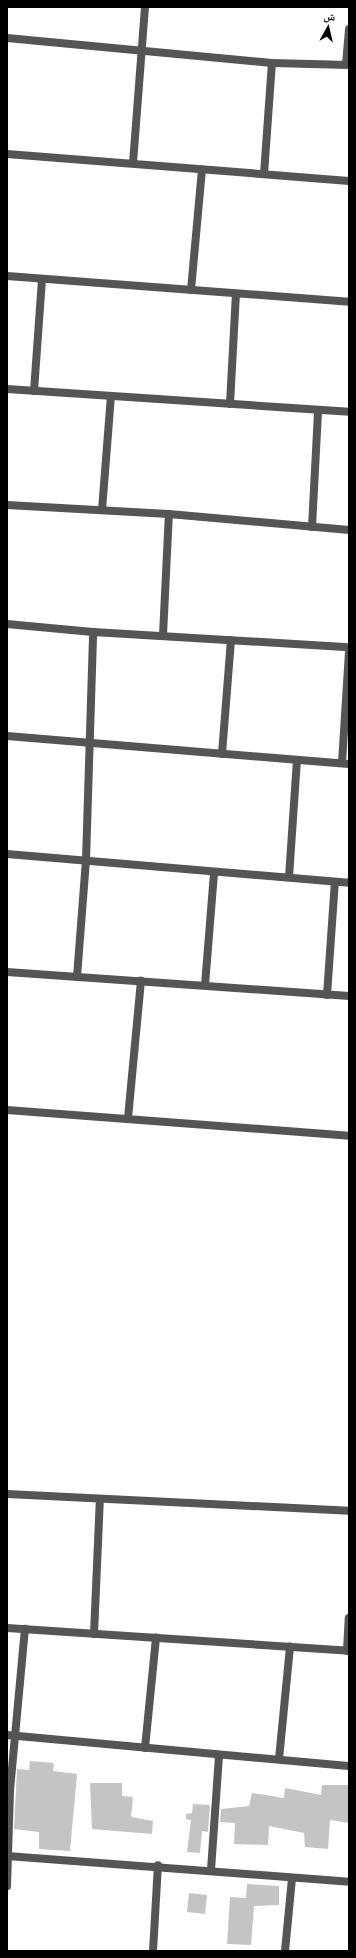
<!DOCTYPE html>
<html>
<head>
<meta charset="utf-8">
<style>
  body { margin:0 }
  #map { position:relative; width:356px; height:1958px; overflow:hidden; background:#fff; font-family:Poppins,"Noto Naskh Arabic",sans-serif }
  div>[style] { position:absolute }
  .building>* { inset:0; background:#c4c4c4 }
  .minor>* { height:8px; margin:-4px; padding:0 4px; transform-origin:4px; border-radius:4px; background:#555 }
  span { translate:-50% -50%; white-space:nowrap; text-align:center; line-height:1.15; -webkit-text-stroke:3px #fff; paint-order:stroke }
  .frame { position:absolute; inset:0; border:8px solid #000; pointer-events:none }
  .north { position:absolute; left:308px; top:8px; width:40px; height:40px; -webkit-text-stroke:3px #fff; paint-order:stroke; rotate:8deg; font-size:11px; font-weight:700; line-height:16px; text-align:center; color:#000 }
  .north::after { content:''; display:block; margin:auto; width:14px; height:18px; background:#000; clip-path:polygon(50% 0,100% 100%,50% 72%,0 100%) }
</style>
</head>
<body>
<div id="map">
  <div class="building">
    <i style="clip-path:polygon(30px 1761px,54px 1763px,53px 1771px,77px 1774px,70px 1851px,39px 1849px,39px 1832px,14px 1829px,17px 1769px,29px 1770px)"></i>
    <i style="clip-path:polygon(90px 1783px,122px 1783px,122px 1796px,133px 1797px,131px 1817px,153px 1821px,152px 1834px,92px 1829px)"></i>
    <i style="clip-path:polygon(322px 1785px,349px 1785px,349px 1823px,330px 1820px,328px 1849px,305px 1847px,304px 1833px,269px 1826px,268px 1845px,234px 1844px,235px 1823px,220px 1822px,221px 1809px,249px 1806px,252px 1793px,284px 1798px,285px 1788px,321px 1795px)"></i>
    <i style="clip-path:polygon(193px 1804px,210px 1805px,208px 1832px,202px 1831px,200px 1853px,187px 1852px,191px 1820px,186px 1819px,186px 1814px,192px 1813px)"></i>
    <i style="clip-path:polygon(247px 1884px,279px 1886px,279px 1905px,254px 1906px,251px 1945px,227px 1944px,230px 1897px,246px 1898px)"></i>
    <i style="clip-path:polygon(189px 1893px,207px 1895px,205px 1914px,187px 1912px)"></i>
  </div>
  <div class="minor">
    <i style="left:7px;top:38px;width:266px;rotate:5.4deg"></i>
    <i style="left:272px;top:63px;width:77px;rotate:1.5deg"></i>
    <i style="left:346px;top:64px;width:35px;rotate:-85deg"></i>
    <i style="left:7px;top:154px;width:343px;rotate:4.5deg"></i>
    <i style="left:133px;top:163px;width:156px;rotate:-85.6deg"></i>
    <i style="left:264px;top:174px;width:111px;rotate:-85.9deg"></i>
    <i style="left:7px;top:276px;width:343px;rotate:4.3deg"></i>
    <i style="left:191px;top:290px;width:121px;rotate:-84.8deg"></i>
    <i style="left:7px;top:389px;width:343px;rotate:3.8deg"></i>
    <i style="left:34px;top:391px;width:112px;rotate:-85.9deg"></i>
    <i style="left:230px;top:404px;width:110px;rotate:-86.9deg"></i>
    <i style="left:7px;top:505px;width:162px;rotate:3.2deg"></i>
    <i style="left:169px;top:514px;width:181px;rotate:5.1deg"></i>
    <i style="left:102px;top:510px;width:114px;rotate:-85.5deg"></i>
    <i style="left:312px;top:527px;width:116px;rotate:-87deg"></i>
    <i style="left:7px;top:624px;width:86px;rotate:5.3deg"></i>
    <i style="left:93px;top:632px;width:256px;rotate:3.4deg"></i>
    <i style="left:163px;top:635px;width:121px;rotate:-87.2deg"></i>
    <i style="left:7px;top:736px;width:343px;rotate:4.7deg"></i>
    <i style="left:222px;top:754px;width:114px;rotate:-85.5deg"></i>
    <i style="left:342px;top:763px;width:110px;rotate:-86.4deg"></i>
    <i style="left:7px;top:854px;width:343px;rotate:4.8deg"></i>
    <i style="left:289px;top:877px;width:117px;rotate:-86.1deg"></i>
    <i style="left:7px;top:972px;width:343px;rotate:4deg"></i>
    <i style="left:77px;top:977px;width:117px;rotate:-85.6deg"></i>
    <i style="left:86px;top:860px;width:228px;rotate:-88.2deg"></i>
    <i style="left:205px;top:985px;width:113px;rotate:-85.4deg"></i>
    <i style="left:327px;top:995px;width:113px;rotate:-86deg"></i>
    <i style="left:7px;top:1110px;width:343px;rotate:4.3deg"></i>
    <i style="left:128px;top:1118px;width:138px;rotate:-84.6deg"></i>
    <i style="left:7px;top:1494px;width:342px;rotate:2.8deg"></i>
    <i style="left:7px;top:1628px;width:343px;rotate:3.8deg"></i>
    <i style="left:94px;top:1634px;width:135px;rotate:-87.5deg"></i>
    <i style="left:347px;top:1651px;width:33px;rotate:-87deg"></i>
    <i style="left:7px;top:1735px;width:343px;rotate:5.2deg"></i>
    <i style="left:145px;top:1748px;width:111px;rotate:-84.3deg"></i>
    <i style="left:279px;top:1759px;width:113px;rotate:-84.4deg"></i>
    <i style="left:7px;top:1856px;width:343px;rotate:4.3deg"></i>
    <i style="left:211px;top:1870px;width:115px;rotate:-86deg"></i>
    <i style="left:7px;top:1886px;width:96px;rotate:-88.2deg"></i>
    <i style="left:10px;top:1790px;width:162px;rotate:-84.7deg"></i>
    <i style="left:153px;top:1951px;width:86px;rotate:-86.7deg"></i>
    <i style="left:285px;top:1951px;width:73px;rotate:-84.5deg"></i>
  </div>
  <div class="frame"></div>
  <div class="north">ش</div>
</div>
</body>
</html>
